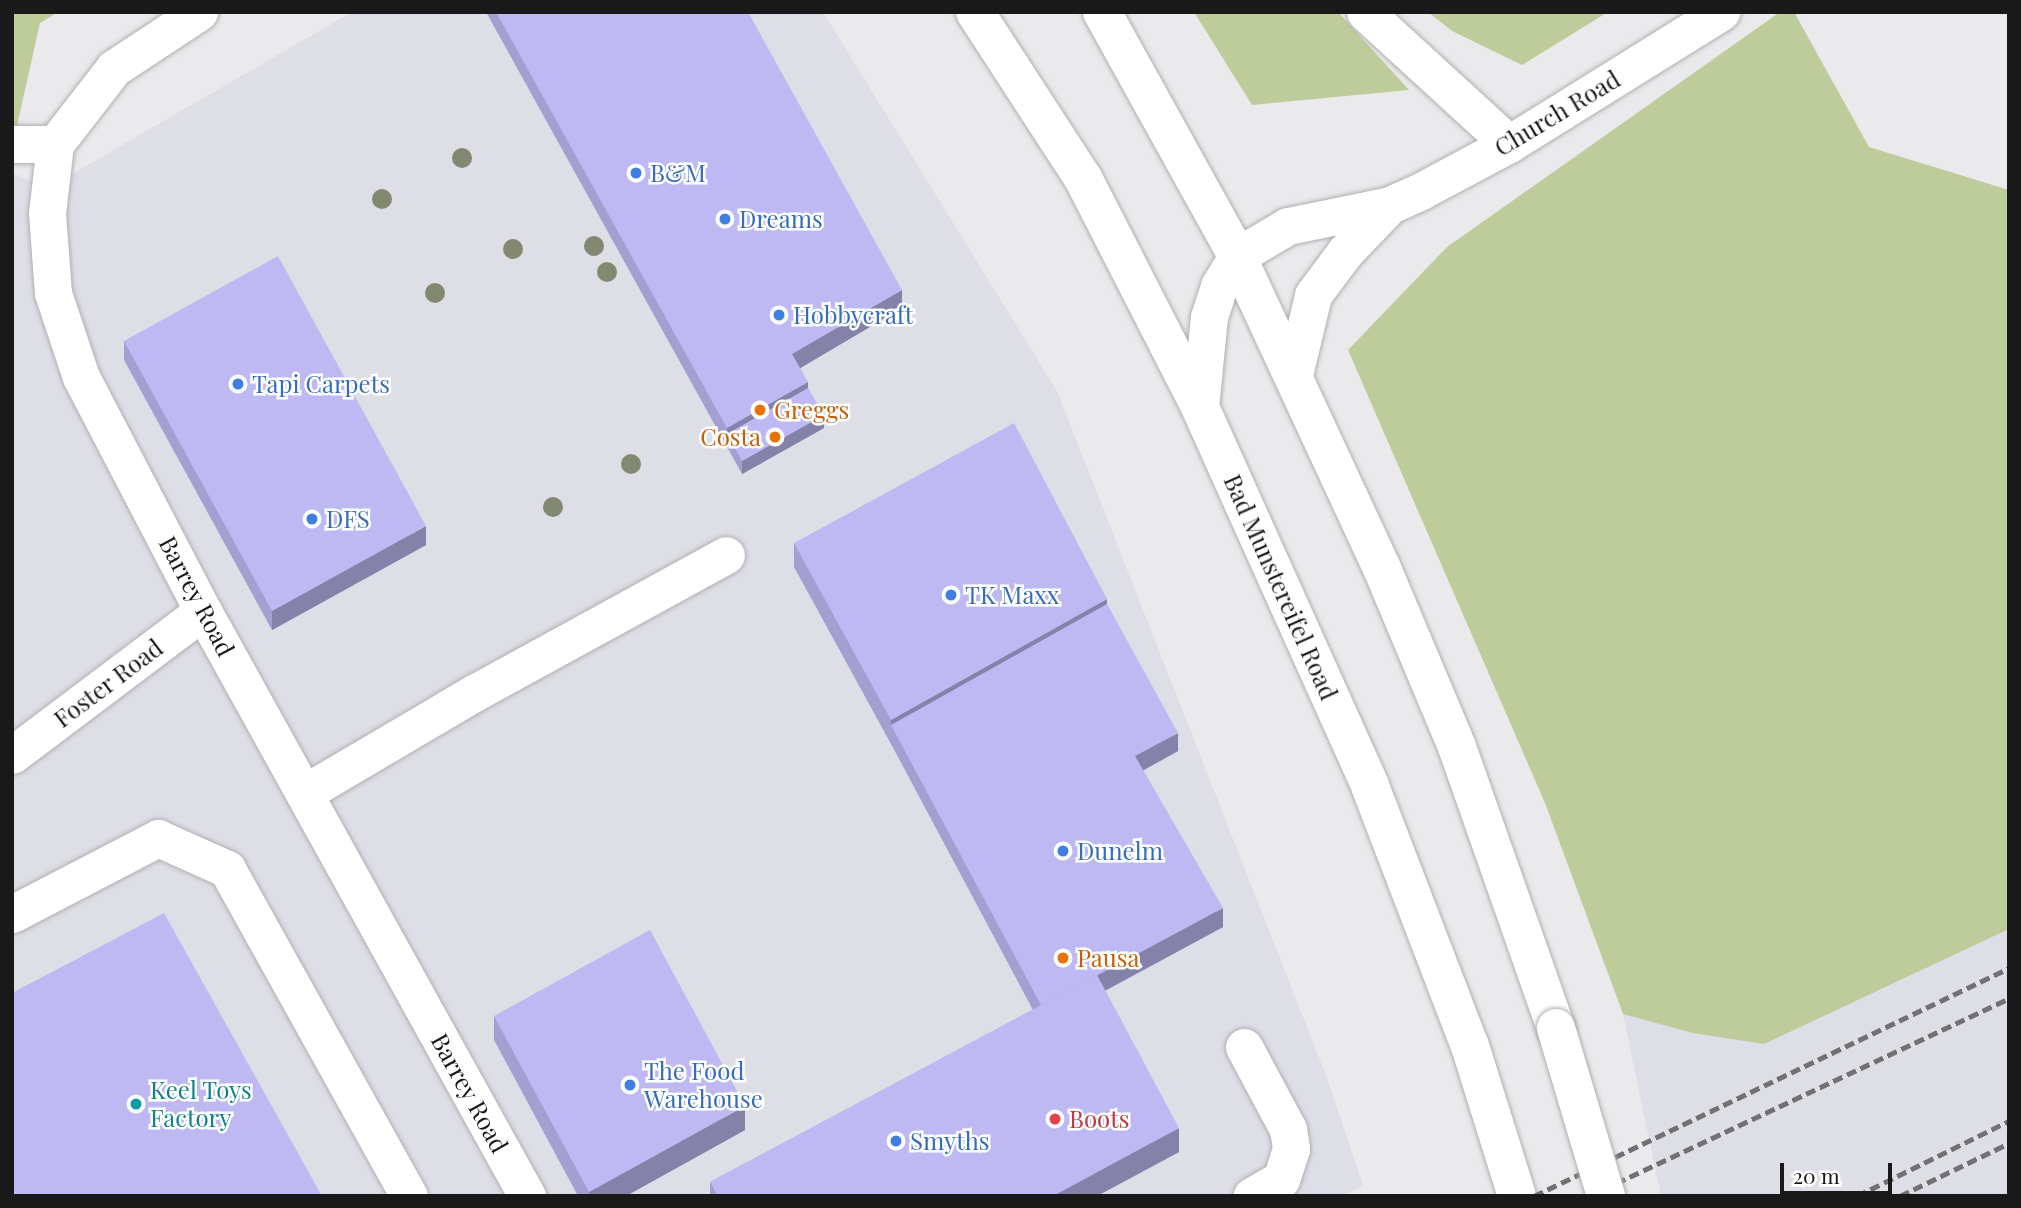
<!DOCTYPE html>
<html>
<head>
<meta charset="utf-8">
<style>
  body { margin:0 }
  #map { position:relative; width:2021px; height:1208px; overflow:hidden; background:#eaeaed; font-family:"Playfair Display",serif }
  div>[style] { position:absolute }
  .built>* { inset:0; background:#dedee7 }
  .green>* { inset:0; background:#becb9a }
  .roads { filter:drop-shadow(0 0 2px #b0b0b2) drop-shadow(0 0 2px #b0b0b2) }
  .minor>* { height:37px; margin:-18.5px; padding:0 18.5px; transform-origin:18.5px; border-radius:18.5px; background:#fff }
  .highway>* { height:38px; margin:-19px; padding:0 19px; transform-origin:19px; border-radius:19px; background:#fff }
  .rail>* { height:5px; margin-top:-2.5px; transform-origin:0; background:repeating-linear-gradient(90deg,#717173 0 10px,transparent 0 15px) }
  .bridges { filter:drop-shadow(0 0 2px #b0b0b2) drop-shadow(0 0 2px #b0b0b2) }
  .highway-bridge>* { height:38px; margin:-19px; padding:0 19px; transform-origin:19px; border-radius:19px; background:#fff }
  .trees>* { width:20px; height:20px; margin:-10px; border-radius:50%; background:#838870 }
  .wall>* { inset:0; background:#a39fd1 }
  .shaded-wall>* { inset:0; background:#8582aa }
  .building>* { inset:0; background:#beb9f3 }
  .dots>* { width:19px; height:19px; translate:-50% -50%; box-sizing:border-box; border:4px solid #fff; border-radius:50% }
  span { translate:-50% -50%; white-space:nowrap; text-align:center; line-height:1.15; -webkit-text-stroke:5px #fff; paint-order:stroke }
  .street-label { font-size:24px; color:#19191a }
  .shop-label { font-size:24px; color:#366cbe }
  .left { translate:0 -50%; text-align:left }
  .food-label { font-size:24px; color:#c56008 }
  .right { translate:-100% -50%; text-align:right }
  .culture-label { font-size:24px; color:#0d838f }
  .health-label { font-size:24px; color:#be3a42 }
  .frame { position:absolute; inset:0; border:14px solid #19191a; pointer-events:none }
  .scale { position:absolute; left:1780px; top:1163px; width:112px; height:32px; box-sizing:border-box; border:4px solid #19191a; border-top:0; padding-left:9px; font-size:21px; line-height:24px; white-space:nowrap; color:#19191a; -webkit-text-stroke:5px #fff; paint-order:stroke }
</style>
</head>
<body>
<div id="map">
  <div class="built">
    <i style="clip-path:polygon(352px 12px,823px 12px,1057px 391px,1327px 1078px,1363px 1185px,1343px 1196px,12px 1196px,12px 173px,48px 188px)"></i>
    <i style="clip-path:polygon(2009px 806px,2009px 1196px,1661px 1196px,1623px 1014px,1765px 906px)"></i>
  </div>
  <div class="green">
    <i style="clip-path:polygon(12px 12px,58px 12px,40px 23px,12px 148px)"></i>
    <i style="clip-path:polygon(1194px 12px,1338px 12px,1409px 90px,1252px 105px)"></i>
    <i style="clip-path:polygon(1428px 12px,1608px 12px,1522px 65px,1452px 31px)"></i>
    <i style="clip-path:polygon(1780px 12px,1794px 12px,1869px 147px,2009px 190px,2009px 929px,1764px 1044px,1693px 1033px,1623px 1014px,1545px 803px,1348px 350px,1447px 247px)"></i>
  </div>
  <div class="roads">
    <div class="minor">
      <i style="left:199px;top:12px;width:102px;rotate:146.6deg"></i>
      <i style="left:114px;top:68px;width:96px;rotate:127.8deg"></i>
      <i style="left:55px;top:144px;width:69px;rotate:96.6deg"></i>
      <i style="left:47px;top:213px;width:80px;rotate:85.7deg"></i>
      <i style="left:53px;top:293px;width:89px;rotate:71.6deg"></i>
      <i style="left:81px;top:377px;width:264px;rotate:62.5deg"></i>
      <i style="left:203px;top:611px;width:669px;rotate:61.02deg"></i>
      <i style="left:1365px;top:12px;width:195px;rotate:42.5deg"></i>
      <i style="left:12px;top:144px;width:43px"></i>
      <i style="left:1294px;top:375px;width:82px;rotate:-76.6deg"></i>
      <i style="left:1313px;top:295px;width:54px;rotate:-53.3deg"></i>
      <i style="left:1345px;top:252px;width:65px;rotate:-46.2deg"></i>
      <i style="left:1200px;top:407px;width:90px;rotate:-84.3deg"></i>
      <i style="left:1209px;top:317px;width:33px;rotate:-72deg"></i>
      <i style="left:1219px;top:286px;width:35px;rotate:-59deg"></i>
      <i style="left:1237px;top:256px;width:59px;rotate:-30.5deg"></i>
      <i style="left:1288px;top:226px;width:104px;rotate:-11.6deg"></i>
      <i style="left:1390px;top:205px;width:34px;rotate:-24deg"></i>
      <i style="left:1421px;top:191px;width:100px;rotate:-28.1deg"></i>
      <i style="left:1509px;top:144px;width:250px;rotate:-31.9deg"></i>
      <i style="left:12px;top:755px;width:239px;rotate:-37deg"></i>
      <i style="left:306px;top:792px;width:197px;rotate:-30.5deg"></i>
      <i style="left:476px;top:692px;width:285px;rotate:-28.7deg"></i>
      <i style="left:12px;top:914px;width:165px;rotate:-27.5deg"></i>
      <i style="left:158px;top:838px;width:76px;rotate:24.2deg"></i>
      <i style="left:227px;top:869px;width:374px;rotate:60.9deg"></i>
      <i style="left:1244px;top:1047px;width:93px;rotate:61.8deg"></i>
      <i style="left:1288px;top:1129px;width:20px;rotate:81deg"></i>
      <i style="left:1291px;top:1149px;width:32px;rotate:108deg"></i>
      <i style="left:1281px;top:1179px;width:34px;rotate:150deg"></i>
    </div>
    <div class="highway">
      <i style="left:975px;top:12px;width:198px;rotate:57deg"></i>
      <i style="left:1083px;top:178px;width:257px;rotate:62.9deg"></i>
      <i style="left:1200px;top:407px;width:415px;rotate:65.8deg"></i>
      <i style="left:1370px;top:786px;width:279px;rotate:69deg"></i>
      <i style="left:1470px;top:1046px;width:157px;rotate:72.6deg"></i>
      <i style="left:1102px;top:12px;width:279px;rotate:61deg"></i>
      <i style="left:1237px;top:256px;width:342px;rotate:65.1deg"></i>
      <i style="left:1381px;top:566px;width:196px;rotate:67.2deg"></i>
      <i style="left:1457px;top:747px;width:298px;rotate:70.6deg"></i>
    </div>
  </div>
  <div class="rail">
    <i style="left:1534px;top:1196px;width:527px;rotate:-25.64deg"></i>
    <i style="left:1589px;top:1196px;width:464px;rotate:-25.2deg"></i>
    <i style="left:1857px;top:1196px;width:169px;rotate:-26.3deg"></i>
    <i style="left:1900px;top:1196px;width:121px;rotate:-25.9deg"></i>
  </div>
  <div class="bridges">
    <div class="highway-bridge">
      <i style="left:1556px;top:1028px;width:175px;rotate:73.4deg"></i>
    </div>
  </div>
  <div class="trees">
    <i style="left:462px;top:158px"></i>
    <i style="left:382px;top:199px"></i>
    <i style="left:594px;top:246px"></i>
    <i style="left:513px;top:249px"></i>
    <i style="left:607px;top:272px"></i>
    <i style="left:435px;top:293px"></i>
    <i style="left:631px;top:464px"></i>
    <i style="left:553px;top:507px"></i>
  </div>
  <div class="wall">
    <i style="clip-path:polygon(486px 12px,748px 12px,902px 308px,800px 368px,824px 428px,742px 474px)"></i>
    <i style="clip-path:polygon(124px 341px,426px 545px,272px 630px,124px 360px)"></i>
    <i style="clip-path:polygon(794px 543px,1107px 604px,1178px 751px,1143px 770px,1223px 927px,1105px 991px,1179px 1152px,1097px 1196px,710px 1196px,710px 1182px,1033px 1010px,891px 744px,794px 567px)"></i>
    <i style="clip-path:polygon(494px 1016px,745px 1130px,626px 1196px,578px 1196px,494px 1040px)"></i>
  </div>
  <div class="shaded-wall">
    <i style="clip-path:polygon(902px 290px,902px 308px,792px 373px,792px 354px)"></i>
    <i style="clip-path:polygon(808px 382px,808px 401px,727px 434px,727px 447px,727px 428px)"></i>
    <i style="clip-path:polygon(824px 415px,824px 428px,742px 474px,742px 461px)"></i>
    <i style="clip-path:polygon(426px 526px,426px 545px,272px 630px,272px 611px)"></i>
    <i style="clip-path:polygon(1107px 599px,1107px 623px,891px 725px,891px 720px)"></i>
    <i style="clip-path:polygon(1178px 733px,1178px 751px,1135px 775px,1135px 756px)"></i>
    <i style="clip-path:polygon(1223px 908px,1223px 927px,1041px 1025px,1041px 1006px)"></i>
    <i style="clip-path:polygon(745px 1106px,745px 1130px,626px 1196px,589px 1196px,589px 1192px)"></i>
    <i style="clip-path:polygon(1179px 1128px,1179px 1152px,1097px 1196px,1053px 1196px)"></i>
  </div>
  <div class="building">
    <i style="clip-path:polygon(496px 12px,748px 12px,902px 290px,792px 354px,808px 382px,727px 428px)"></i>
    <i style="clip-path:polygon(278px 256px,426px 526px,272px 611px,124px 341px)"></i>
    <i style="clip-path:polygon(808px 388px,824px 415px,742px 461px,727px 434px)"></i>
    <i style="clip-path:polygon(1014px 423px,1107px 599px,891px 720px,794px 543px)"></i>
    <i style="clip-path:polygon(1107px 604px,1178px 733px,1135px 756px,1223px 908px,1041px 1005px,891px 725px)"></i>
    <i style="clip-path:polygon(164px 913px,322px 1196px,12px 1196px,12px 993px)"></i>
    <i style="clip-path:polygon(650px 930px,745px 1106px,589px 1192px,494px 1016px)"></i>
    <i style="clip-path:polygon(1097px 975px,1179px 1128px,1053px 1196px,718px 1196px,710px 1182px)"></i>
  </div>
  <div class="dots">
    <i style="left:636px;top:173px;background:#3f7fe0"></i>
    <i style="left:725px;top:219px;background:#3f7fe0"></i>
    <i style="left:779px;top:315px;background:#3f7fe0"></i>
    <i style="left:238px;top:384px;background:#3f7fe0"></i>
    <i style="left:760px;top:410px;background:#e8710a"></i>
    <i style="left:775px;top:437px;background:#e8710a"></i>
    <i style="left:312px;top:519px;background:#3f7fe0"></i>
    <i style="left:951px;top:595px;background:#3f7fe0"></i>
    <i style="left:1063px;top:851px;background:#3f7fe0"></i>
    <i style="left:1063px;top:958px;background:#e8710a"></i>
    <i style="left:630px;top:1085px;background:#3f7fe0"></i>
    <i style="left:136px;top:1104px;background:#0f9aa8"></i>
    <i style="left:1055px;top:1119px;background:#e0444e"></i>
    <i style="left:896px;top:1141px;background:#3f7fe0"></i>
  </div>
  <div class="street-label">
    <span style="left:1557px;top:113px;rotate:-31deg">Church Road</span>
    <span style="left:1281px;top:587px;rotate:66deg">Bad Munstereifel Road</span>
    <span style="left:197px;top:596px;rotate:62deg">Barrey Road</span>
    <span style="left:108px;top:683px;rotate:-37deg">Foster Road</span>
    <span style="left:470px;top:1093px;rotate:61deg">Barrey Road</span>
  </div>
  <div class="shop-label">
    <span class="left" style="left:650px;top:173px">B&amp;M</span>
    <span class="left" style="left:739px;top:219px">Dreams</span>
    <span class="left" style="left:793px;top:315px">Hobbycraft</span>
    <span class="left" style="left:252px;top:384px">Tapi Carpets</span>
    <span class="left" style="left:326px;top:519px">DFS</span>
    <span class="left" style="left:965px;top:595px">TK Maxx</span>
    <span class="left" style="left:1077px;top:851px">Dunelm</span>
    <span class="left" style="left:644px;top:1085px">The Food<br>Warehouse</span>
    <span class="left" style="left:910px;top:1141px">Smyths</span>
  </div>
  <div class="food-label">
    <span class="left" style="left:774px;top:410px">Greggs</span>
    <span class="right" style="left:761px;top:437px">Costa</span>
    <span class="left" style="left:1077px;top:958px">Pausa</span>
  </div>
  <div class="culture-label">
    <span class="left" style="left:150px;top:1104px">Keel Toys<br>Factory</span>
  </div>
  <div class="health-label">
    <span class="left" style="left:1069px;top:1119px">Boots</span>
  </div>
  <div class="frame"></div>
  <div class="scale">20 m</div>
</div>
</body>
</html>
